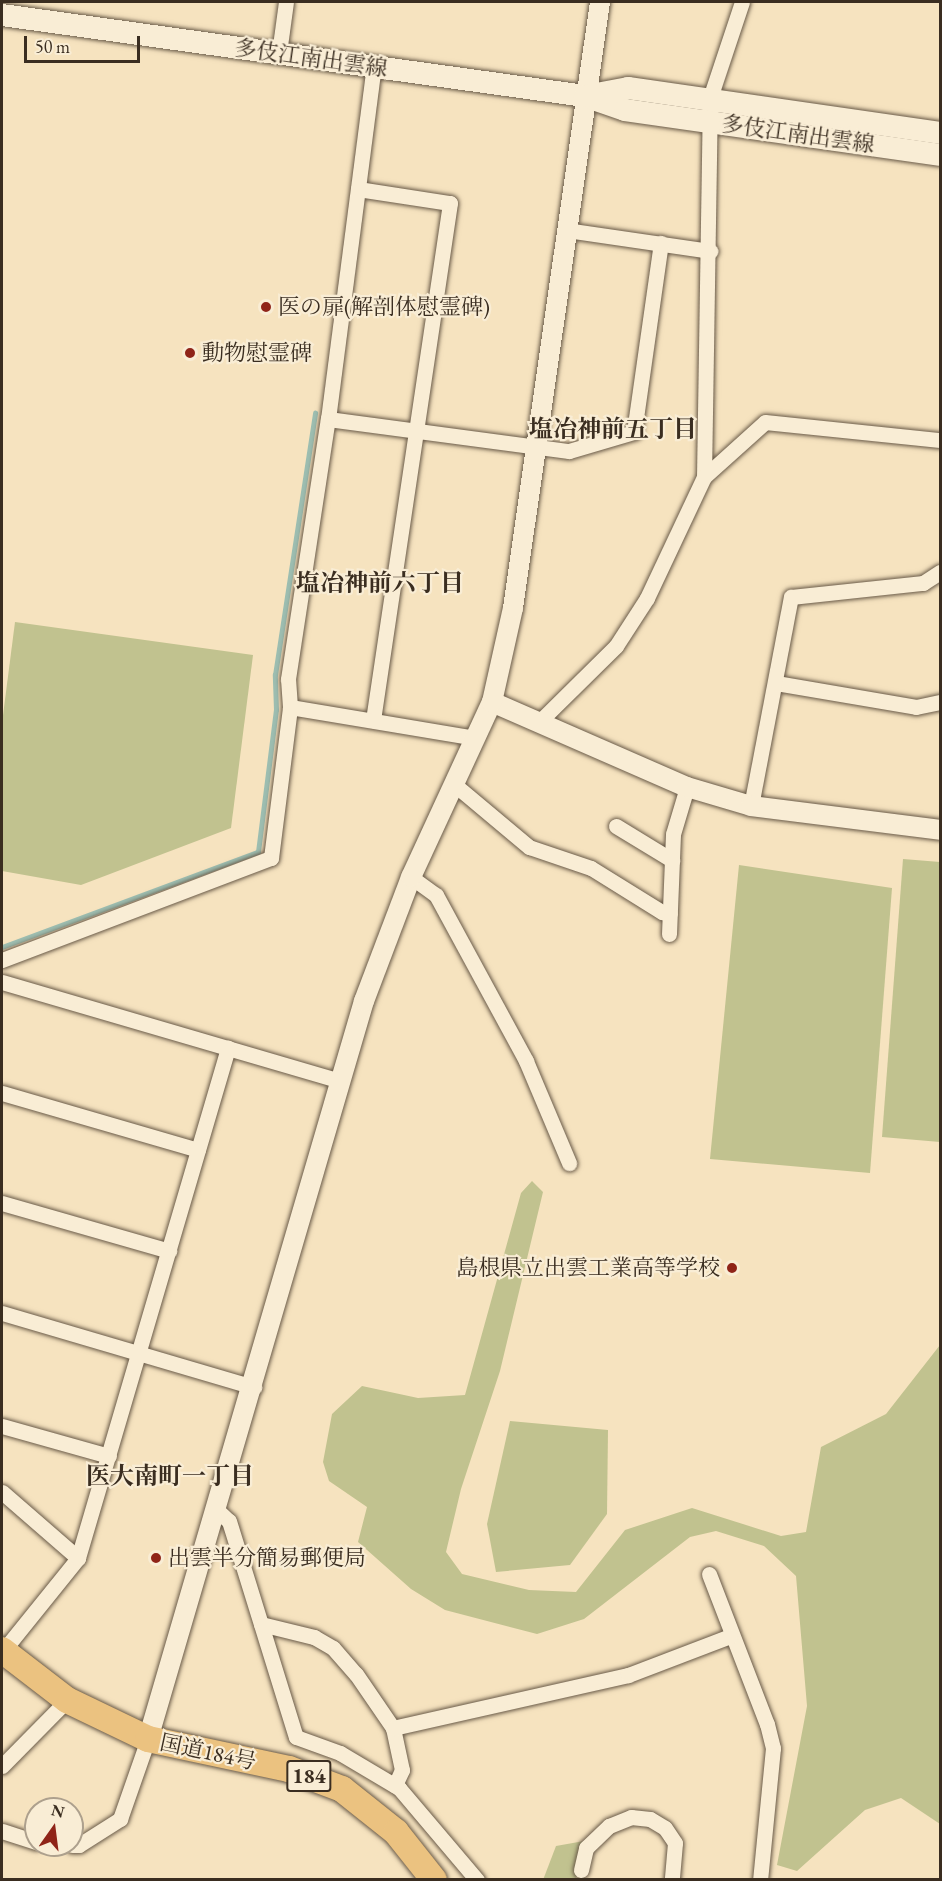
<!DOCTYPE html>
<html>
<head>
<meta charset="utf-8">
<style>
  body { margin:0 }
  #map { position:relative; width:942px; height:1881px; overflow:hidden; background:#f6e3bf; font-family:"EB Garamond","Noto Serif JP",serif }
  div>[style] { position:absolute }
  .green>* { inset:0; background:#c1c28f }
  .stream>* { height:4.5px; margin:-2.25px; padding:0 2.25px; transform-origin:2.25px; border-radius:2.25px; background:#9dbeb1 }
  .roads { filter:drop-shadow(0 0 2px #695a48) drop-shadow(0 0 2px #695a48) }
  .minor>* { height:15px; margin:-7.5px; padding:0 7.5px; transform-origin:7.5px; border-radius:7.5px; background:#f9edd5 }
  .tertiary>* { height:20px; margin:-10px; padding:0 10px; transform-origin:10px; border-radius:10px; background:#f9edd5 }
  .secondary>* { height:22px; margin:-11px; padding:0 11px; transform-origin:11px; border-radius:11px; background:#f9edd5 }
  .trunk>* { height:26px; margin:-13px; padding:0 13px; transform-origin:13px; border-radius:13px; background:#ebc280 }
  .dots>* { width:16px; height:16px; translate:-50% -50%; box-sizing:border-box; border:3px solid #f9edd5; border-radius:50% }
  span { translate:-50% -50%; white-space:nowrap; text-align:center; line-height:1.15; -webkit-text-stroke:4.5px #f9edd5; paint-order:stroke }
  .shield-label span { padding:2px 4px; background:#f9edd5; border:2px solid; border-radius:4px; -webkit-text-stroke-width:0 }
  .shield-label { font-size:21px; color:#3a2d20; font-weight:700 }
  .street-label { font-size:22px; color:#3a2d20 }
  .poi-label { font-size:22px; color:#3a2d20 }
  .left { translate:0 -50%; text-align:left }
  .right { translate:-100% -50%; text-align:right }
  .neighbourhood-label { font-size:24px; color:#3a2d20; font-weight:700 }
  .frame { position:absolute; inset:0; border:3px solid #3a2d20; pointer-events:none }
  .north { position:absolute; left:24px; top:1797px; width:60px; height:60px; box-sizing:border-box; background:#f9edd5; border:2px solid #ada08d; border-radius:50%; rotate:14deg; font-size:16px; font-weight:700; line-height:24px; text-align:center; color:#3a2d20 }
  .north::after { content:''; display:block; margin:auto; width:21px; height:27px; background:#8f2418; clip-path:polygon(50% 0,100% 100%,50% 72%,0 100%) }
  .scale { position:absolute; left:24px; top:36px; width:116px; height:27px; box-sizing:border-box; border:3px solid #3a2d20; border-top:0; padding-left:8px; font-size:18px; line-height:21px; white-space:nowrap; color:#3a2d20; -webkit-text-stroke:4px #f9edd5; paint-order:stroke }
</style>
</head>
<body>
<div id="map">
  <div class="green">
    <i style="clip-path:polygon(15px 622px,253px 655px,231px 828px,81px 885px,2px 871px,2px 723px)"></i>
    <i style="clip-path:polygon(903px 859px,940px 862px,940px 1142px,882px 1137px)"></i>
    <i style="clip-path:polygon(739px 865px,892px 888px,870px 1173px,710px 1159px)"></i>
    <i style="clip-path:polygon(532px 1181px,543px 1192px,500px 1371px,461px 1489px,446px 1552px,462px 1574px,529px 1590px,576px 1592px,625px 1530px,692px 1508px,781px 1536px,806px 1532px,821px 1447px,886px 1414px,940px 1345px,940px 1824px,901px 1798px,865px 1810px,797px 1871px,777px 1865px,807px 1706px,796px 1576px,764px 1546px,716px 1531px,690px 1537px,584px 1619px,537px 1634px,445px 1610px,411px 1589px,358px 1542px,367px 1507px,329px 1481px,323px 1462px,332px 1414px,362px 1386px,418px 1398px,465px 1395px,521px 1193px)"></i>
    <i style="clip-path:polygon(510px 1421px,608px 1430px,607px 1514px,570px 1565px,496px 1572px,487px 1524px)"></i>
    <i style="clip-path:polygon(584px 1841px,576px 1879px,543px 1880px,556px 1846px)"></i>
  </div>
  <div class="stream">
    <i style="left:2px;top:947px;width:273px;rotate:-20.4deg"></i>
    <i style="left:258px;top:852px;width:143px;rotate:-82.8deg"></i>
    <i style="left:276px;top:710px;width:35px;rotate:-92deg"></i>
    <i style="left:275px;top:675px;width:265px;rotate:-81.3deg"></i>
  </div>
  <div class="roads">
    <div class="minor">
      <i style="left:279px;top:53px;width:51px;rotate:-82.2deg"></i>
      <i style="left:358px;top:189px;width:93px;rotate:8.7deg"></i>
      <i style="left:450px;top:203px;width:523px;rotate:98.47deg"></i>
      <i style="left:566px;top:230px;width:146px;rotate:8.3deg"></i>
      <i style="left:328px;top:419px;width:243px;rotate:7.6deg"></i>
      <i style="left:569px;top:451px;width:68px;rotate:-16.3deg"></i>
      <i style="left:634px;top:432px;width:191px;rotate:-81.9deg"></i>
      <i style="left:704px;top:477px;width:379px;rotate:-89.1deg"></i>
      <i style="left:710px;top:98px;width:101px;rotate:-71.6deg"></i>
      <i style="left:776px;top:683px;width:142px;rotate:9.7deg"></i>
      <i style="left:916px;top:707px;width:25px;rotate:-12deg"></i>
      <i style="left:290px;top:707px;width:189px;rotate:9.5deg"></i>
      <i style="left:539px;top:722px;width:108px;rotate:-44.6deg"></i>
      <i style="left:616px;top:646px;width:57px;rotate:-57.1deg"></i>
      <i style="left:647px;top:598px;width:134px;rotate:-64.8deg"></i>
      <i style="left:704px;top:477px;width:82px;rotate:-42deg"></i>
      <i style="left:765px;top:422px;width:176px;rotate:5.9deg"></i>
      <i style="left:455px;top:785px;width:97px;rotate:40deg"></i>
      <i style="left:529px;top:847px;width:65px;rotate:18.7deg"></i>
      <i style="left:591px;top:868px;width:84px;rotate:31.8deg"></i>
      <i style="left:662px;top:912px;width:8px;rotate:7deg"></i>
      <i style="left:751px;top:806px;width:213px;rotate:-79.2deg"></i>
      <i style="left:791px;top:597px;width:133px;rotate:-6.1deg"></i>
      <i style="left:923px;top:583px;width:20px;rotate:-33deg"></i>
      <i style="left:616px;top:826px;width:66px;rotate:31.3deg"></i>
      <i style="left:411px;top:877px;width:31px;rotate:36deg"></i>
      <i style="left:436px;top:895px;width:189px;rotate:61.5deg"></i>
      <i style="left:526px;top:1061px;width:111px;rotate:67.1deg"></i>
      <i style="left:669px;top:934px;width:100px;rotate:-87.7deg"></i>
      <i style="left:673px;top:834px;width:49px;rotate:-73.4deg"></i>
      <i style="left:2px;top:960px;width:288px;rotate:-20.8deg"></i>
      <i style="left:271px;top:858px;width:152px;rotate:-82.8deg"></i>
      <i style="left:290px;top:707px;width:28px;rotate:-94deg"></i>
      <i style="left:288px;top:679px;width:263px;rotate:-81.3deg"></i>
      <i style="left:328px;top:419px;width:355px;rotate:-82.6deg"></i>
      <i style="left:2px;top:982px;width:353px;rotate:16.3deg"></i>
      <i style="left:2px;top:1093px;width:204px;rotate:16.2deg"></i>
      <i style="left:2px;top:1203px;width:174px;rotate:16deg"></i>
      <i style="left:2px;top:1313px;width:263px;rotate:16.4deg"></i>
      <i style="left:2px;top:1426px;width:111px;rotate:15.7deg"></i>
      <i style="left:2px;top:1492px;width:101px;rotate:41deg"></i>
      <i style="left:217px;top:1510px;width:16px;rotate:43deg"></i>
      <i style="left:229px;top:1521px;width:226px;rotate:72.8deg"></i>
      <i style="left:296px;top:1737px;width:47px;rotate:20deg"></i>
      <i style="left:340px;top:1753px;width:69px;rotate:30.7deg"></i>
      <i style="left:399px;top:1788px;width:121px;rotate:49.7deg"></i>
      <i style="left:709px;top:1574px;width:161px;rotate:68.9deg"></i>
      <i style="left:767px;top:1724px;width:25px;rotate:76deg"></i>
      <i style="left:773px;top:1748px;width:133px;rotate:95.6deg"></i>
      <i style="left:261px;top:1624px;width:55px;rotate:13.8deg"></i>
      <i style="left:314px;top:1637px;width:22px;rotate:30deg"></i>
      <i style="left:333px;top:1648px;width:35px;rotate:49deg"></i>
      <i style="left:356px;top:1674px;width:65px;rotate:55.6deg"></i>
      <i style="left:393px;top:1728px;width:43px;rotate:77.9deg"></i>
      <i style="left:402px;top:1770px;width:17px;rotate:115deg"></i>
      <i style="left:3px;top:1651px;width:119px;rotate:-51.1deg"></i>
      <i style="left:78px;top:1558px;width:532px;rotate:-73.61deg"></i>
      <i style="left:393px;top:1728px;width:241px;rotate:-12.7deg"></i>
      <i style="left:628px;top:1675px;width:109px;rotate:-20.9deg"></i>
      <i style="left:2px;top:1766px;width:93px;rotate:-45.4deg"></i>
      <i style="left:2px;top:1831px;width:36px;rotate:18deg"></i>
      <i style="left:72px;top:1845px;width:7px"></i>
      <i style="left:79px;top:1845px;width:49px;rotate:-32.4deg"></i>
      <i style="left:120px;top:1819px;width:85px;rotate:-70.7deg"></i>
      <i style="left:581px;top:1870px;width:23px;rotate:-77deg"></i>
      <i style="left:586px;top:1848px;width:32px;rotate:-44deg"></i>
      <i style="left:609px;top:1826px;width:24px;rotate:-22deg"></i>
      <i style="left:631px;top:1817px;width:19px;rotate:6deg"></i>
      <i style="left:650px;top:1819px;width:17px;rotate:31deg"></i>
      <i style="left:665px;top:1828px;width:18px;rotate:56deg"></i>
      <i style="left:675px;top:1843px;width:37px;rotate:95deg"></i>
    </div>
    <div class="tertiary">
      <i style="left:492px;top:702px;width:213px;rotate:23.6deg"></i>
      <i style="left:687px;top:787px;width:67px;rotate:16.5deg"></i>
      <i style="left:751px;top:806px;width:191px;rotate:7.2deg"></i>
      <i style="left:148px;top:1739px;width:769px;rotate:-73.69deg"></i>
      <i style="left:364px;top:1001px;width:133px;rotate:-69.2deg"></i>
      <i style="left:411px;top:877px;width:193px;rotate:-65.2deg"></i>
      <i style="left:492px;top:702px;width:96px;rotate:-77.4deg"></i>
      <i style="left:513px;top:608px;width:612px;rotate:-81.83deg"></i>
    </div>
    <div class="secondary">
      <i style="left:2px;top:15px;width:589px;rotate:7.91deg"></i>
      <i style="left:585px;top:96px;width:42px;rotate:19.3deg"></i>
      <i style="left:625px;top:110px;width:318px;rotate:8.1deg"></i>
      <i style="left:586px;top:96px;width:43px;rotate:-10.8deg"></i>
      <i style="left:628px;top:88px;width:315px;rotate:8.2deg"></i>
    </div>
    <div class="trunk">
      <i style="left:2px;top:1650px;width:82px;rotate:37.6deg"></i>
      <i style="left:67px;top:1700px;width:90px;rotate:25.7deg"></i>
      <i style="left:148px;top:1739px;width:144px;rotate:12deg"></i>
      <i style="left:289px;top:1769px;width:57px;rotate:20.7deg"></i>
      <i style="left:342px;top:1789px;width:69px;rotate:38.5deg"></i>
      <i style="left:396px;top:1832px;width:61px;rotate:51.6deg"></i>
    </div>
  </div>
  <div class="dots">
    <i style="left:266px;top:307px;background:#8f2418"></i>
    <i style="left:190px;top:353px;background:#8f2418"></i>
    <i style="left:732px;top:1268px;background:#8f2418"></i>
    <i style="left:156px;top:1558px;background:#8f2418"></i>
  </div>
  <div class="shield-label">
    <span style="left:309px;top:1776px">184</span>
  </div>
  <div class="street-label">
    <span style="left:311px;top:58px;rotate:8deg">多伎江南出雲線</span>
    <span style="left:798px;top:134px;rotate:8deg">多伎江南出雲線</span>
    <span style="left:208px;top:1752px;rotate:12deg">国道184号</span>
  </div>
  <div class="poi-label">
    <span class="left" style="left:278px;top:307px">医の扉(解剖体慰霊碑)</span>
    <span class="left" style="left:202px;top:353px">動物慰霊碑</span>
    <span class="right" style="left:720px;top:1268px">島根県立出雲工業高等学校</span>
    <span class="left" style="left:168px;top:1558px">出雲半分簡易郵便局</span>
  </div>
  <div class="neighbourhood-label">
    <span style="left:613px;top:429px">塩冶神前五丁目</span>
    <span style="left:380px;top:583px">塩冶神前六丁目</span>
    <span style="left:170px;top:1476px">医大南町一丁目</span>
  </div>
  <div class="frame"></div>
  <div class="north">N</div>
  <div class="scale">50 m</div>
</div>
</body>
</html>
